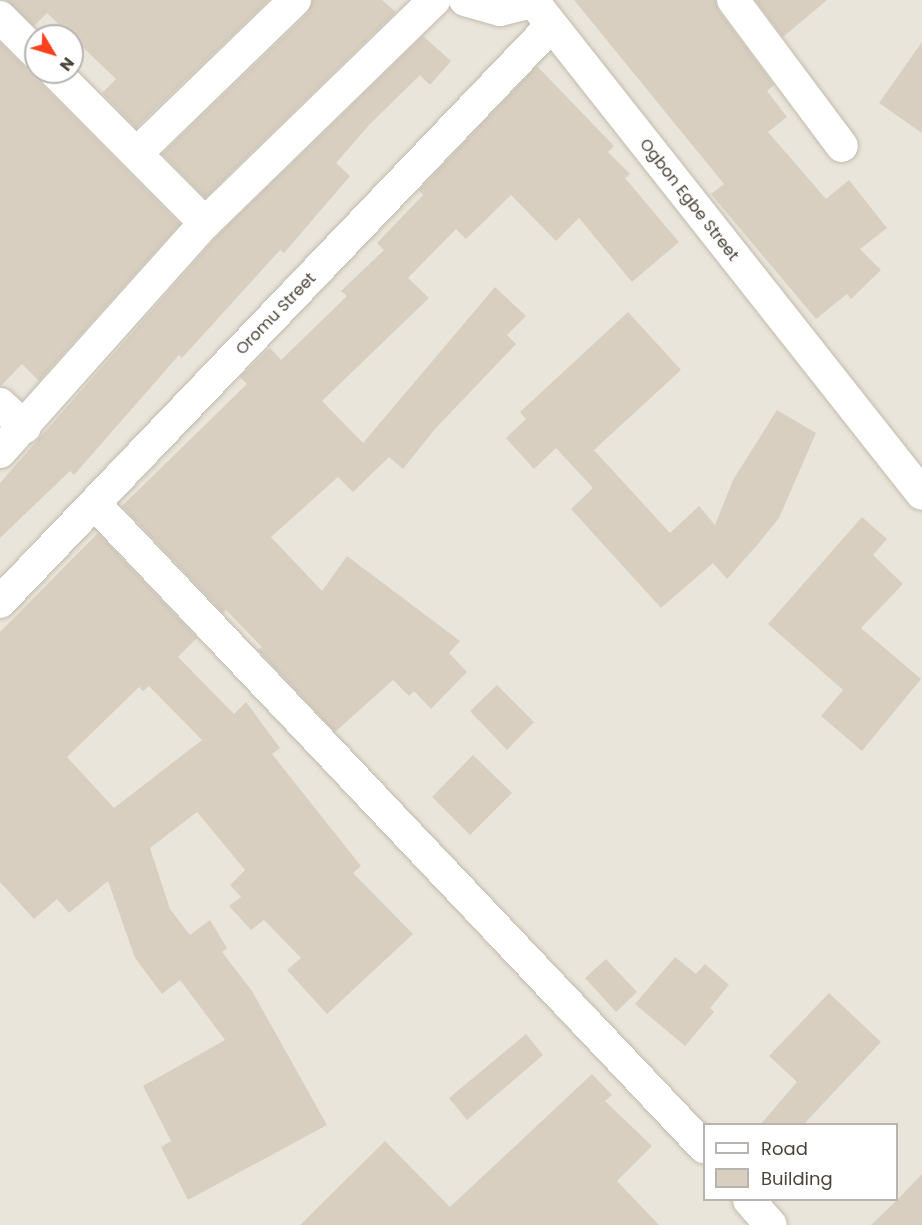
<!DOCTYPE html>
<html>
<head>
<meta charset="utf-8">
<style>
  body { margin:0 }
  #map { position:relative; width:922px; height:1225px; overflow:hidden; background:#f6f3ec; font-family:Poppins,sans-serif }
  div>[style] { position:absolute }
  .residential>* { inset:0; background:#eae5da }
  .building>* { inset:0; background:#d8cfc1 }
  .roads { filter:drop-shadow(0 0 2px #c2bbae) drop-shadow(0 0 2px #c2bbae) }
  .minor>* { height:32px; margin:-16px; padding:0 16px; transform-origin:16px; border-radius:16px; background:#fff }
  span { translate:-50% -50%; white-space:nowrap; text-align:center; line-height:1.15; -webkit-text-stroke:6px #fff; paint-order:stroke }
  .street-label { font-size:16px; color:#4b4439 }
  .legend { position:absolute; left:703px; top:1123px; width:195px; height:78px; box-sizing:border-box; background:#fff; border:2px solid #b7b4b0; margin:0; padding:8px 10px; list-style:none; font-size:18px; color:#4b4439 }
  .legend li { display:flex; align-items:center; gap:12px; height:30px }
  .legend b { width:30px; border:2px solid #b7b4b0 }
  .north { position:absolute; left:24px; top:24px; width:60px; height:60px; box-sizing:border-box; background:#fff; border:2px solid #b7b4b0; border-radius:50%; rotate:128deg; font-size:16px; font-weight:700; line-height:24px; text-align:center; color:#4b4439 }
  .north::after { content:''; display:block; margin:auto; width:21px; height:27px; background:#fc3f1d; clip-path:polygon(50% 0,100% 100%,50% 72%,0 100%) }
</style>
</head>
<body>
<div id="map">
  <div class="residential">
    <i style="clip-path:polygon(evenodd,0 0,922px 0,922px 1225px,0 1225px,0 0,36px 36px,72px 36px,72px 72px,36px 72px,36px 36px,0 0,704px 1124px,896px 1124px,896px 1200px,704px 1200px,704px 1124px)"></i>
  </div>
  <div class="building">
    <i style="clip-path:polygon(5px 0,269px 0,136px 128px,102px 93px,116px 79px,47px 13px,34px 26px)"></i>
    <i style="clip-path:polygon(312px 0,382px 0,396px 12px,205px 198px,162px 154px,308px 13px)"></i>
    <i style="clip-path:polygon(574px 0,715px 0,719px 11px,774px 85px,767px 91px,787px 117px,768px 132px,826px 199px,849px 180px,887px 228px,860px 249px,881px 270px,851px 299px,847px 294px,816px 319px,711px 194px,724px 184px)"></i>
    <i style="clip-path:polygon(755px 0,827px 0,783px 37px)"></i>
    <i style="clip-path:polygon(423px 36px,451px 61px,430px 85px,420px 75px,370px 124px,336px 163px,350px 176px,284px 253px,280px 250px,182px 358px,179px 355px,74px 475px,70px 471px,0 538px,0 483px,218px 235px)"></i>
    <i style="clip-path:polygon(0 42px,180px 224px,39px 381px,22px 364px,0 387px)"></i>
    <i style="clip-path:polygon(922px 42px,922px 133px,879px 103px)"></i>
    <i style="clip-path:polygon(537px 66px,614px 146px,608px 152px,630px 174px,625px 178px,679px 242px,632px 282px,579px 218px,556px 241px,511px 195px,466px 239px,456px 229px,408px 278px,429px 298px,322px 401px,363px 443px,495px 287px,526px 316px,507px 335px,516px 344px,435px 429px,403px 469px,389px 457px,353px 492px,338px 477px,271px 537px,322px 591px,347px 556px,460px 641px,449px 653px,467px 672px,431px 709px,414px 691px,409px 696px,393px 680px,335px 732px,258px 650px,262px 647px,226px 610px,223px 613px,122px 506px,247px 384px,240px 377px,270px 348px,281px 360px,347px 296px,341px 291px,384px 250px,377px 243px,423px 195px,419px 190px)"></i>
    <i style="clip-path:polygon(628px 312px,681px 370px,594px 450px,670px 533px,699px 506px,715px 525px,733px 480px,777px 410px,816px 433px,779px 518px,758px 544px,727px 579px,713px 563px,661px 608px,571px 509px,593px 488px,556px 448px,534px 469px,506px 438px,526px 419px,520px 412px)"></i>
    <i style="clip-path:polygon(862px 517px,887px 539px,873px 555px,903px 584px,861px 628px,921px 679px,862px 751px,821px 716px,843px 690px,768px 624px)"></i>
    <i style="clip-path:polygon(evenodd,98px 533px,197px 638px,178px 657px,234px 714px,246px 702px,280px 748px,272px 754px,361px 866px,353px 873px,413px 934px,327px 1014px,287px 970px,301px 958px,264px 920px,251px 930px,229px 906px,241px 897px,230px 885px,245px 870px,197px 812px,150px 848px,170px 909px,190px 935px,210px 920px,227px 948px,222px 952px,252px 991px,327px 1125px,188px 1200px,161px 1147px,171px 1141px,143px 1086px,225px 1040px,180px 980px,162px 994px,135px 958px,108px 881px,69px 913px,57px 899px,34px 919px,0 882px,0 632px,98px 533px,149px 686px,202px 740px,114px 808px,67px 757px,139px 687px,143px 691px,149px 686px)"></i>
    <i style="clip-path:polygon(497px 685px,534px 722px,507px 750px,470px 711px)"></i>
    <i style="clip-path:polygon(473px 755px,512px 793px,470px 835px,432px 797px)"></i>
    <i style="clip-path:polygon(675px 957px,696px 974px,705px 964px,729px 985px,710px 1008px,714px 1012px,685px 1046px,635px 1004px)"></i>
    <i style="clip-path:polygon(606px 959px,637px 992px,616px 1012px,585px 978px)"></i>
    <i style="clip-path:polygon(829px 993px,881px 1042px,803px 1125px,760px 1125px,797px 1082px,769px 1056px)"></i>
    <i style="clip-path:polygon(526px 1034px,543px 1055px,467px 1120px,449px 1098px)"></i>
    <i style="clip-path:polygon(592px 1074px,612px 1095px,605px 1101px,652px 1146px,617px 1181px,659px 1225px,300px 1225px,385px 1141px,450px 1207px)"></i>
    <i style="clip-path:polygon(922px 1174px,922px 1225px,871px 1225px,897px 1200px)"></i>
  </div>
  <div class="roads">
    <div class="minor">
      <i style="left:465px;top:0;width:36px;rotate:16deg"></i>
      <i style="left:500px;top:10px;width:34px;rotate:-14deg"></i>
      <i style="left:532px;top:0;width:629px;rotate:51.71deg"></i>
      <i style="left:733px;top:0;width:182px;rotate:53.3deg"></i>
      <i style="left:0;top:17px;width:51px;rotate:45deg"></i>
      <i style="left:55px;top:72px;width:213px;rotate:45.2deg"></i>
      <i style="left:137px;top:153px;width:220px;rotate:-44.1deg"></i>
      <i style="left:0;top:404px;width:34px;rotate:43deg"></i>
      <i style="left:0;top:452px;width:307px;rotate:-48.2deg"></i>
      <i style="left:205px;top:223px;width:320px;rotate:-44.2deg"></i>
      <i style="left:95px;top:504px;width:886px;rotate:46.56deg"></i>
      <i style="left:0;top:602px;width:797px;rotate:-46.27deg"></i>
      <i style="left:749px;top:1200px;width:33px;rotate:49deg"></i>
    </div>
  </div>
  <div class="street-label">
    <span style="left:689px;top:200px;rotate:52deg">Ogbon Egbe Street</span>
    <span style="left:276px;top:314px;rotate:-46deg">Oromu Street</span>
  </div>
  <ul class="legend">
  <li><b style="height:8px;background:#fff"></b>Road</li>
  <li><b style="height:16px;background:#d8cfc1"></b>Building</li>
  </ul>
  <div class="north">N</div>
</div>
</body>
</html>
